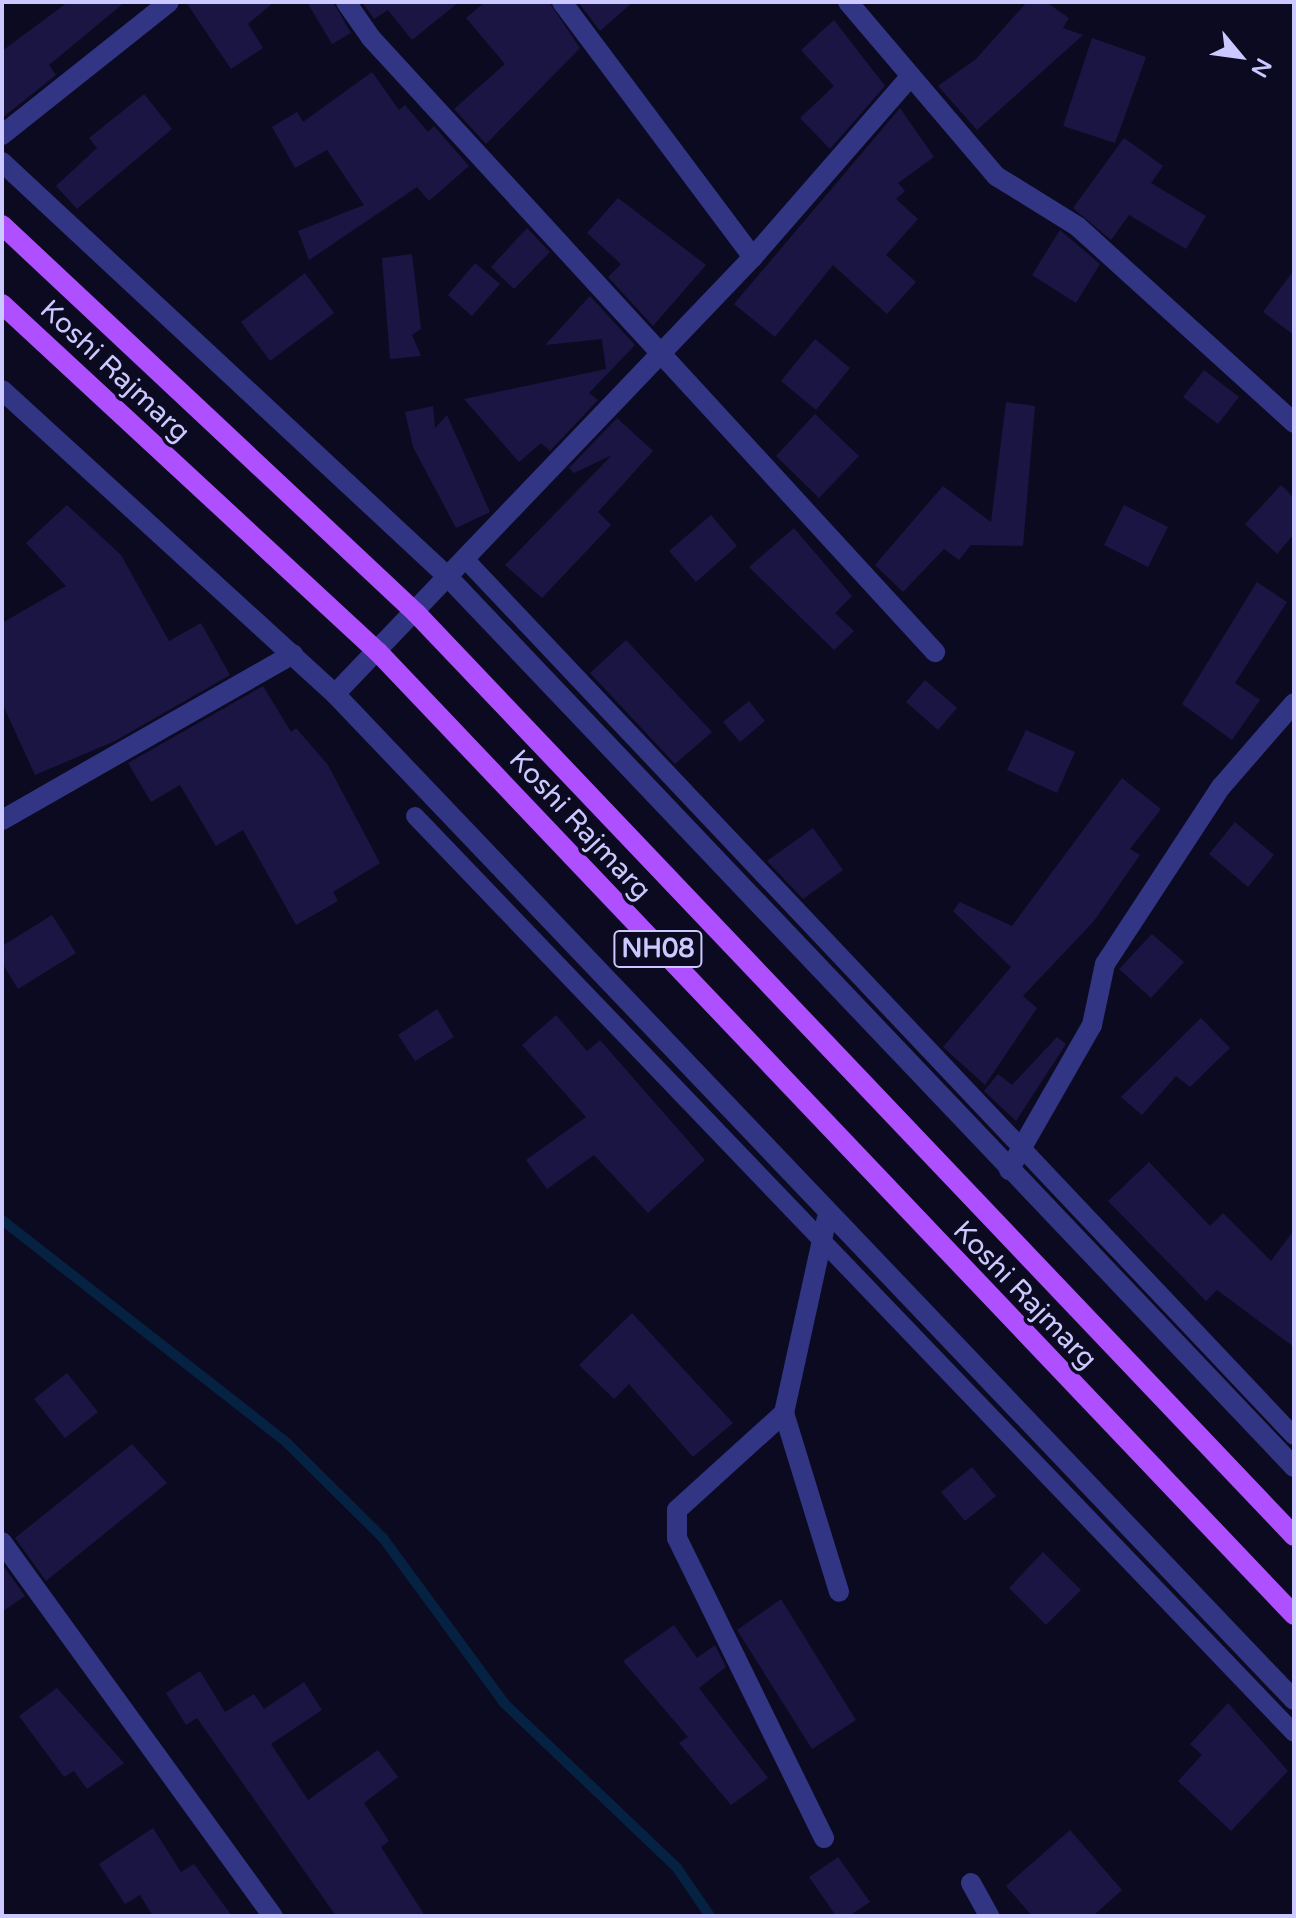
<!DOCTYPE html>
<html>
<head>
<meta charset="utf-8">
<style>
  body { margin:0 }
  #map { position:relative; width:1296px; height:1918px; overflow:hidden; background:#0c0a20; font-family:"Varela Round",sans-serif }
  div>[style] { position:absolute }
  .stream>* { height:10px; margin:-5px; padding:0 5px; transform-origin:5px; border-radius:5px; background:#062243 }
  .building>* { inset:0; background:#1a1543 }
  .service>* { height:18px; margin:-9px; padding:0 9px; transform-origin:9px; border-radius:9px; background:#313584 }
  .minor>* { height:20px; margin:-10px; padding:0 10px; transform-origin:10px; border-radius:10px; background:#313584 }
  .primary>* { height:20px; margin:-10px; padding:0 10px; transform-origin:10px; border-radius:10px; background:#ae50ff }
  span { translate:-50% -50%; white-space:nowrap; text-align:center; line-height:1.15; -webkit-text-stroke:7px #0c0a20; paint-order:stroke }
  .shield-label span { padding:2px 6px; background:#0c0a20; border:2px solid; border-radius:6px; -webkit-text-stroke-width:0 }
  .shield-label { font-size:26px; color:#cbc9ff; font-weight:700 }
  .street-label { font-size:28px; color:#cbc9ff }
  .frame { position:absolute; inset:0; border:4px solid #cbc9ff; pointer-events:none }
  .north { position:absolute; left:1200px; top:16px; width:80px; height:80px; -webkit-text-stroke:6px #0c0a20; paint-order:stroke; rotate:119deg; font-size:22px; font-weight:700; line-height:32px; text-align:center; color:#cbc9ff }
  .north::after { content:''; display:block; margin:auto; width:28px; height:36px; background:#cbc9ff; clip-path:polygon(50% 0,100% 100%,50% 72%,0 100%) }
</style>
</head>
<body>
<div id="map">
  <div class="stream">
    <i style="left:2px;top:1220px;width:362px;rotate:38deg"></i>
    <i style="left:287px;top:1443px;width:135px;rotate:44.7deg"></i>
    <i style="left:383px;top:1538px;width:205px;rotate:53.7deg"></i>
    <i style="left:504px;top:1703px;width:239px;rotate:43.6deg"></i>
    <i style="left:677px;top:1868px;width:58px;rotate:55.5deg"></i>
  </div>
  <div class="building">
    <i style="clip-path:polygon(68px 2px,125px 2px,49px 65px,56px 75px,2px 118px,2px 51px)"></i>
    <i style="clip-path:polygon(186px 2px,274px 2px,248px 24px,263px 48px,231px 69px)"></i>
    <i style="clip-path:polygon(307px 2px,333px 2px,351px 33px,332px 44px)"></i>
    <i style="clip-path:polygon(362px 2px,459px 2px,412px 40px,388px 10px,374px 19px)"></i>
    <i style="clip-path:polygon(485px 2px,549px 2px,580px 48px,486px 144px,454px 109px,505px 64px,466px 18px)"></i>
    <i style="clip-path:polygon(578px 2px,633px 2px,600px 31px)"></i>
    <i style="clip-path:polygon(1027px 2px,1046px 2px,1069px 18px,1063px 28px,1083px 35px,977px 130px,938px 86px,976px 59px)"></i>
    <i style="clip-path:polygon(834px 20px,885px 86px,830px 149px,800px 118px,834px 86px,801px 50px)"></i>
    <i style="clip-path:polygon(1092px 38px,1146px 57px,1115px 143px,1063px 126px)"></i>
    <i style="clip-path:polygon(372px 72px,399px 110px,405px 105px,428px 132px,434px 126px,469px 166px,429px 201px,417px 187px,309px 260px,298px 231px,364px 205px,327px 150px,295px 168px,272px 127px,297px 112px,303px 122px)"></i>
    <i style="clip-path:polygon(144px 94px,172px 129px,77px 209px,56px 186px,97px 148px,89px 138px)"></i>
    <i style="clip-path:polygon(900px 108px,934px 157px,898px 183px,905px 191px,896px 199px,918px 219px,886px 255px,916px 282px,887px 314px,833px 265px,775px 337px,734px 304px)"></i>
    <i style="clip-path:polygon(1124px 138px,1163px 166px,1151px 183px,1206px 216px,1186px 249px,1129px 215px,1111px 240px,1073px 208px)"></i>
    <i style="clip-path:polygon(618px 198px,706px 265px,653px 326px,608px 277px,621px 264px,587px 233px)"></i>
    <i style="clip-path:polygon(527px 228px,550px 252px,514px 289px,491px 267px)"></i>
    <i style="clip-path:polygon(1060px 230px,1100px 264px,1076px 303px,1032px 275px)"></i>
    <i style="clip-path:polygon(412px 254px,421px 329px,412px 335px,421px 356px,390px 359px,382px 258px)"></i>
    <i style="clip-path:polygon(475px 263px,500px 284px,472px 316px,448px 295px)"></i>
    <i style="clip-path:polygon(1294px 270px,1294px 335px,1263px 312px)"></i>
    <i style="clip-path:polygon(305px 273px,334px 313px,270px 361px,241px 322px)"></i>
    <i style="clip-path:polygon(590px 296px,635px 345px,589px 393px,598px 400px,550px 451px,541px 443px,519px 462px,464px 399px,606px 369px,602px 339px,545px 345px)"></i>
    <i style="clip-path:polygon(815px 339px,850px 368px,816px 410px,781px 381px)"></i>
    <i style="clip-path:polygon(1204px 370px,1239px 397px,1218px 424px,1183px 397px)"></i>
    <i style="clip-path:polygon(1006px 402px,1035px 406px,1023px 546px,971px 545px,959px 560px,944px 549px,903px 592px,875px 565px,943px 486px,991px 522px)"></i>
    <i style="clip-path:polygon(433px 406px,435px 428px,447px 415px,490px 512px,456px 528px,413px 447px,405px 412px)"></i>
    <i style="clip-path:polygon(815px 414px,859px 456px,819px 498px,776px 456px)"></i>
    <i style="clip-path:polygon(617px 418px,653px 451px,598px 512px,611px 525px,542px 598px,505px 565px,612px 455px,574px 473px,569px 468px)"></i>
    <i style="clip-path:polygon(1281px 485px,1294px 498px,1294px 534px,1277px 554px,1245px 524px)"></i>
    <i style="clip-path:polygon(67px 505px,121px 555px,169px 641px,201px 623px,230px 675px,115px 741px,35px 775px,2px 703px,2px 623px,66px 586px,26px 543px)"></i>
    <i style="clip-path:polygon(1124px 505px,1168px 527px,1148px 567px,1104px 545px)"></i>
    <i style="clip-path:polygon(711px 515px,737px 546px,696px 582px,669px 551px)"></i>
    <i style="clip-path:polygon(794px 528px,852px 596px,835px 613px,854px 631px,834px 650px,749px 567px)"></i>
    <i style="clip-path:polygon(1257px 582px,1287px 602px,1235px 683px,1260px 700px,1232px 740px,1182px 704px)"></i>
    <i style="clip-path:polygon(626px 640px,712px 732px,675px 764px,590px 673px)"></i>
    <i style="clip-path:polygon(925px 680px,957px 708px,938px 730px,906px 702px)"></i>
    <i style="clip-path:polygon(263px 686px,291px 732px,296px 728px,328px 765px,380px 863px,333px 892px,338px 901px,296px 925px,243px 830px,216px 846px,180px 785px,151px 802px,128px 763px)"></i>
    <i style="clip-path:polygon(749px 701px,765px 721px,740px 742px,723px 722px)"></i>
    <i style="clip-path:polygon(1026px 730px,1075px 752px,1057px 793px,1007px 770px)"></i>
    <i style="clip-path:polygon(1122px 778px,1161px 809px,1130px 849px,1140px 855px,1094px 921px,1023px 996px,1037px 1008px,985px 1085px,943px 1047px,1011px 967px,953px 911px,960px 902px,1012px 926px)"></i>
    <i style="clip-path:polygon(1235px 822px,1274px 855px,1248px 887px,1209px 854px)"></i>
    <i style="clip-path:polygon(813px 828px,843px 870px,803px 899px,767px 861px)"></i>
    <i style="clip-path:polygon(52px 915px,76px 953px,18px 989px,2px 963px,2px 946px)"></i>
    <i style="clip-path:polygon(1152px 934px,1184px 962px,1151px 998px,1119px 969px)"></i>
    <i style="clip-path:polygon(437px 1009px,454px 1037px,415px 1061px,398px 1035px)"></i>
    <i style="clip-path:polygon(556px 1015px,587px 1051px,600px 1040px,705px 1160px,648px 1213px,594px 1155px,547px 1189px,526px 1160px,586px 1117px,522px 1045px)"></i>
    <i style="clip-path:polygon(1201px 1018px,1230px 1048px,1190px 1087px,1176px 1076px,1142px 1115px,1121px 1097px)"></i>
    <i style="clip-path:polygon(1057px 1037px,1066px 1044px,1016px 1121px,984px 1091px,998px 1074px,1012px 1085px)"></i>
    <i style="clip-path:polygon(1149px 1162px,1210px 1226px,1223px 1213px,1271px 1261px,1294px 1230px,1294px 1347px,1217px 1290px,1206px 1301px,1108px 1201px)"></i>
    <i style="clip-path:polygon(632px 1313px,733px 1423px,693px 1457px,629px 1384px,614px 1399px,579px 1365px)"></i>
    <i style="clip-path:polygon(67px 1373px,98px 1412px,65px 1438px,34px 1399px)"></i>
    <i style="clip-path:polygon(132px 1444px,167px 1483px,46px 1581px,15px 1538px)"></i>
    <i style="clip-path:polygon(972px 1467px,996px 1496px,965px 1521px,941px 1492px)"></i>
    <i style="clip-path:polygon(1043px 1552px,1081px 1590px,1046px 1625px,1009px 1588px)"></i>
    <i style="clip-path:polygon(2px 1564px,25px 1596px,2px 1612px)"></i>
    <i style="clip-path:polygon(781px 1599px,856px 1720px,812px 1749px,737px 1630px)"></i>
    <i style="clip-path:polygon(674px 1625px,697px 1658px,715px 1645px,726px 1667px,699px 1688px,768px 1778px,731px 1805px,679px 1743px,688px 1737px,623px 1661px)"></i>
    <i style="clip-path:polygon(200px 1671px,225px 1712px,254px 1694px,264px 1709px,304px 1682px,322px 1710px,271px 1744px,308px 1800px,378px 1750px,398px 1777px,364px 1803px,389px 1841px,381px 1847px,425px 1916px,336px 1916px,197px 1718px,186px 1725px,166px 1693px)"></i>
    <i style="clip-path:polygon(57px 1688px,124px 1763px,87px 1789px,74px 1771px,64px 1777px,19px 1716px)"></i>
    <i style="clip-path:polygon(1228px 1703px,1288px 1771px,1231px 1831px,1178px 1781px,1202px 1755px,1190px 1744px)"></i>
    <i style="clip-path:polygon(153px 1828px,181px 1872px,194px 1864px,232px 1916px,153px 1916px,140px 1895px,125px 1904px,99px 1864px)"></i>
    <i style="clip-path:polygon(1070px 1830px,1122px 1890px,1093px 1916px,1032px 1916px,1006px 1886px)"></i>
    <i style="clip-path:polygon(838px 1857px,870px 1902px,849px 1916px,836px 1916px,809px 1877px)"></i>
  </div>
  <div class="service">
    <i style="left:465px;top:559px;width:1207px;rotate:46.61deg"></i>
    <i style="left:415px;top:816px;width:1270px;rotate:46.21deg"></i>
  </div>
  <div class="minor">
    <i style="left:346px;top:2px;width:44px;rotate:55.2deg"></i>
    <i style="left:371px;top:38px;width:834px;rotate:47.43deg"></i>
    <i style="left:562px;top:2px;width:319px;rotate:53.2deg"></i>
    <i style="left:848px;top:2px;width:228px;rotate:49.6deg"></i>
    <i style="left:996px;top:176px;width:95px;rotate:31.7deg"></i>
    <i style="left:1077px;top:226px;width:293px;rotate:42.2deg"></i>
    <i style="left:2px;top:135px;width:213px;rotate:-38.5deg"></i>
    <i style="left:2px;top:162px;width:609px;rotate:42.94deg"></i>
    <i style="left:448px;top:577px;width:1228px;rotate:46.45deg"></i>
    <i style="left:2px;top:390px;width:451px;rotate:42.4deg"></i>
    <i style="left:335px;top:694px;width:1390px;rotate:46.37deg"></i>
    <i style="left:335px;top:694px;width:605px;rotate:-46.27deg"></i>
    <i style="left:753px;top:257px;width:240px;rotate:-48.9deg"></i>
    <i style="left:2px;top:820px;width:335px;rotate:-29.7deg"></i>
    <i style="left:1009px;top:1170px;width:167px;rotate:-60.2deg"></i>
    <i style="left:1092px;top:1025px;width:62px;rotate:-78deg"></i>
    <i style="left:1105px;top:964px;width:212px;rotate:-56.8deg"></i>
    <i style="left:1221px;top:787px;width:111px;rotate:-49deg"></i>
    <i style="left:784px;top:1413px;width:187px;rotate:72.9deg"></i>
    <i style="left:2px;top:1542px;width:462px;rotate:54.1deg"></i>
    <i style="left:824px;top:1838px;width:334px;rotate:-116.1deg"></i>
    <i style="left:677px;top:1538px;width:28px;rotate:-90deg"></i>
    <i style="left:677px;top:1510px;width:144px;rotate:-42.2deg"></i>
    <i style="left:784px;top:1413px;width:200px;rotate:-77.6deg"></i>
    <i style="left:971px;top:1883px;width:38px;rotate:61deg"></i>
  </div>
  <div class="primary">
    <i style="left:2px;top:225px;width:567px;rotate:43.14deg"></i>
    <i style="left:416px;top:613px;width:1274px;rotate:46.43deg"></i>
    <i style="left:2px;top:304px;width:512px;rotate:42.79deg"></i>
    <i style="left:378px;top:652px;width:1329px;rotate:46.43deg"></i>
  </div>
  <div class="shield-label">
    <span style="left:658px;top:949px">NH08</span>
  </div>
  <div class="street-label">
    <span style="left:115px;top:371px;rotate:43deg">Koshi Rajmarg</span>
    <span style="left:580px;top:825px;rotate:47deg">Koshi Rajmarg</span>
    <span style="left:1025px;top:1295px;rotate:46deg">Koshi Rajmarg</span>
  </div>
  <div class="frame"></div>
  <div class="north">N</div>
</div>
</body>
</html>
